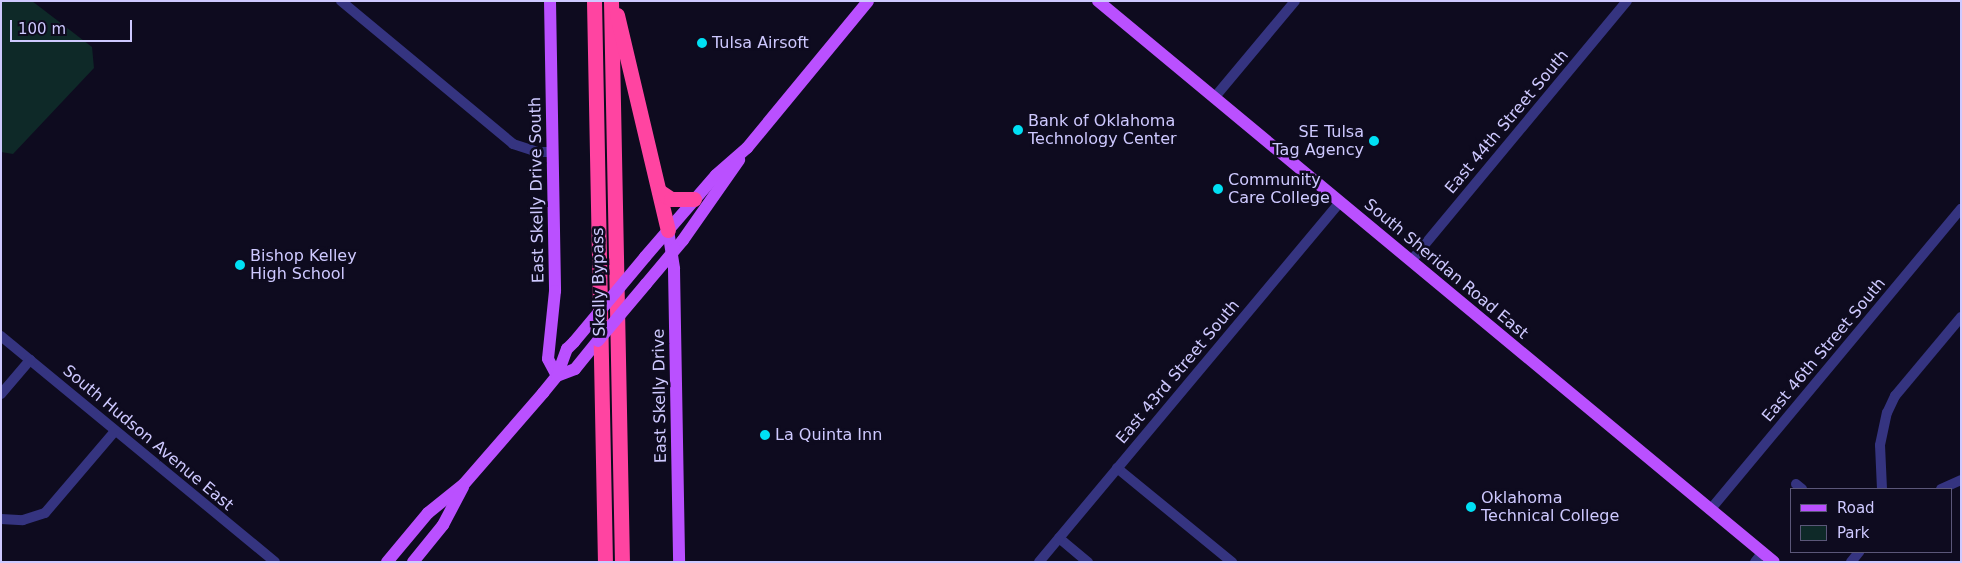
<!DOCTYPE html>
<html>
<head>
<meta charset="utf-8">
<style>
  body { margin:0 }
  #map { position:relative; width:1962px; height:563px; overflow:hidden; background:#0e0b1f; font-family:"DejaVu Sans",sans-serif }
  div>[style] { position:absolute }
  .green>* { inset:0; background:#0e2928 }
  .minor>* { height:10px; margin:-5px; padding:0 5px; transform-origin:5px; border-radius:5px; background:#353480 }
  .major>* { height:12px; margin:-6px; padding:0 6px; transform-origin:6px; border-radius:6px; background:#ba50ff }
  .highway>* { height:15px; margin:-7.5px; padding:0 7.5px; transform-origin:7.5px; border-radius:7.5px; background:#ff44a1 }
  .major-bridge>* { height:12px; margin:-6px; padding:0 6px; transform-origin:6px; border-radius:6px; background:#ba50ff }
  .dots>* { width:14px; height:14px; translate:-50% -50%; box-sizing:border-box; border:2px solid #0e0b1f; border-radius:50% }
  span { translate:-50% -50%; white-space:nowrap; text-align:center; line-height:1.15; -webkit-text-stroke:5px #0e0b1f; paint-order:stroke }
  .poi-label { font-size:16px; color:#cec9ff }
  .left { translate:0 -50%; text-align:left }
  .right { translate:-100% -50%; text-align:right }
  .street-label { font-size:16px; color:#cec9ff }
  .frame { position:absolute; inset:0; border:2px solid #cec9ff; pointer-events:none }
  .legend { position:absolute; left:1790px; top:488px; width:162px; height:65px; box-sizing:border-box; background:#0e0b1f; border:1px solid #5b5779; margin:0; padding:6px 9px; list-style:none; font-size:15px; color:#cec9ff }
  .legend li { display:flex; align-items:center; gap:10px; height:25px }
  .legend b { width:25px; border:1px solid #5b5779 }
  .scale { position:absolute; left:10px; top:20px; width:122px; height:22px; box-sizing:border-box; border:2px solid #cec9ff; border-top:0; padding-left:6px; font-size:15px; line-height:18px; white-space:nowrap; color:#cec9ff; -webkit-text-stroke:4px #0e0b1f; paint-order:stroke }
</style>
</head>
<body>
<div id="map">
  <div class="green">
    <i style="clip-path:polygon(1px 1px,32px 1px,92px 47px,94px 68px,13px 154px,1px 152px)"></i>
  </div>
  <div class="minor">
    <i style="left:341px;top:1px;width:224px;rotate:39.7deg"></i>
    <i style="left:513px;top:144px;width:26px;rotate:18deg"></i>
    <i style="left:538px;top:152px;width:15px"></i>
    <i style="left:1214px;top:98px;width:126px;rotate:-50.1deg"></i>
    <i style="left:1411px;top:261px;width:338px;rotate:-50.3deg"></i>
    <i style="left:1px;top:336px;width:355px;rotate:39.5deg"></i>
    <i style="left:1px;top:394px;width:45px;rotate:-49.5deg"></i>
    <i style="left:1117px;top:468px;width:149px;rotate:39.3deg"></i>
    <i style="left:1796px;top:484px;width:8px;rotate:40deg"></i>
    <i style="left:1882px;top:489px;width:44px;rotate:-92.6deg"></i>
    <i style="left:1880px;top:445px;width:33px;rotate:-78deg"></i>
    <i style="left:1887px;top:413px;width:19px;rotate:-65deg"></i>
    <i style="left:1895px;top:396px;width:103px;rotate:-50.1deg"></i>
    <i style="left:1941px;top:489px;width:22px;rotate:-24deg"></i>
    <i style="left:1710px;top:510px;width:392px;rotate:-50.2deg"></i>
    <i style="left:1px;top:519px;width:22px;rotate:3deg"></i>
    <i style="left:23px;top:520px;width:23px;rotate:-18deg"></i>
    <i style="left:45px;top:513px;width:108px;rotate:-49.5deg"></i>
    <i style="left:1059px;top:538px;width:38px;rotate:40deg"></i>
    <i style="left:1039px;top:562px;width:469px;rotate:-50.1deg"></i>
    <i style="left:1755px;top:562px;width:11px;rotate:-52deg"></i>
    <i style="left:1851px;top:562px;width:13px;rotate:-51deg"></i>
  </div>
  <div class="major">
    <i style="left:550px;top:1px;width:290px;rotate:89deg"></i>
    <i style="left:555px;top:291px;width:68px;rotate:95.9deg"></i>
    <i style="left:548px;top:359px;width:19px;rotate:62deg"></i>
    <i style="left:1098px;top:1px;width:878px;rotate:39.69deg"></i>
    <i style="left:668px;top:230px;width:39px;rotate:81deg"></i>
    <i style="left:674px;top:269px;width:293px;rotate:89deg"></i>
    <i style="left:645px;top:257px;width:108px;rotate:-49.1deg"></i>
    <i style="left:716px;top:175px;width:41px;rotate:-41.1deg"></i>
    <i style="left:747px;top:148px;width:190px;rotate:-50.5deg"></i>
    <i style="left:646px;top:284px;width:57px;rotate:-49.9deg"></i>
    <i style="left:683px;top:240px;width:98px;rotate:-55deg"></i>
    <i style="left:557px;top:376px;width:19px;rotate:-21deg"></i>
    <i style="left:575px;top:369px;width:36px;rotate:-51deg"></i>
    <i style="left:387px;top:562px;width:64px;rotate:-50.1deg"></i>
    <i style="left:428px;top:513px;width:46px;rotate:-38.9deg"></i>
    <i style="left:464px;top:484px;width:121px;rotate:-49deg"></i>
    <i style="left:543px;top:393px;width:22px;rotate:-51deg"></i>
    <i style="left:557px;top:376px;width:29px;rotate:-70deg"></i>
    <i style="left:567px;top:349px;width:10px;rotate:-45deg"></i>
    <i style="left:413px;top:562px;width:48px;rotate:-51deg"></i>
    <i style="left:443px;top:525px;width:43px;rotate:-62.2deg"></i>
  </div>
  <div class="highway">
    <i style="left:594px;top:1px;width:561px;rotate:88.88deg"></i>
    <i style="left:611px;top:1px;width:561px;rotate:88.88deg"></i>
    <i style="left:617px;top:15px;width:221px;rotate:76.7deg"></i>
    <i style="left:659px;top:191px;width:14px;rotate:34deg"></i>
    <i style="left:671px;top:199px;width:23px"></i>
  </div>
  <div class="major-bridge">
    <i style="left:598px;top:341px;width:75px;rotate:-49.9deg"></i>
    <i style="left:574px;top:342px;width:111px;rotate:-50.1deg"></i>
  </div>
  <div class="dots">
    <i style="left:702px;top:43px;background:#00e0f4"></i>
    <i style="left:1018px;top:130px;background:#00e0f4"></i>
    <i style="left:1374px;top:141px;background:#00e0f4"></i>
    <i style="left:1218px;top:189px;background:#00e0f4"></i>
    <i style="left:240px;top:265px;background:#00e0f4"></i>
    <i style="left:765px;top:435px;background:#00e0f4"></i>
    <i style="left:1471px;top:507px;background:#00e0f4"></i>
  </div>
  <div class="poi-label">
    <span class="left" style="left:712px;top:43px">Tulsa Airsoft</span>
    <span class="left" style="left:1028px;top:130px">Bank of Oklahoma<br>Technology Center</span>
    <span class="right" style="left:1364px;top:141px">SE Tulsa<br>Tag Agency</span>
    <span class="left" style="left:1228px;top:189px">Community<br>Care College</span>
    <span class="left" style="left:250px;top:265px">Bishop Kelley<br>High School</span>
    <span class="left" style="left:775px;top:435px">La Quinta Inn</span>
    <span class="left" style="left:1481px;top:507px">Oklahoma<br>Technical College</span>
  </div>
  <div class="street-label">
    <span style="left:1507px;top:122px;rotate:-50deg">East 44th Street South</span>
    <span style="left:537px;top:190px;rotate:-91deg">East Skelly Drive South</span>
    <span style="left:1446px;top:269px;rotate:40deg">South Sheridan Road East</span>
    <span style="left:599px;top:282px;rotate:-91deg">Skelly Bypass</span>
    <span style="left:1824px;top:350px;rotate:-50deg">East 46th Street South</span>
    <span style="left:1178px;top:372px;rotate:-50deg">East 43rd Street South</span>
    <span style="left:660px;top:396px;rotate:-91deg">East Skelly Drive</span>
    <span style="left:148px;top:438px;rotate:40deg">South Hudson Avenue East</span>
  </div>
  <div class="frame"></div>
  <ul class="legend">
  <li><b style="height:6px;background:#ba50ff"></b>Road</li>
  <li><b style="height:14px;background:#0e2928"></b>Park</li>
  </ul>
  <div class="scale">100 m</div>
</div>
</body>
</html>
